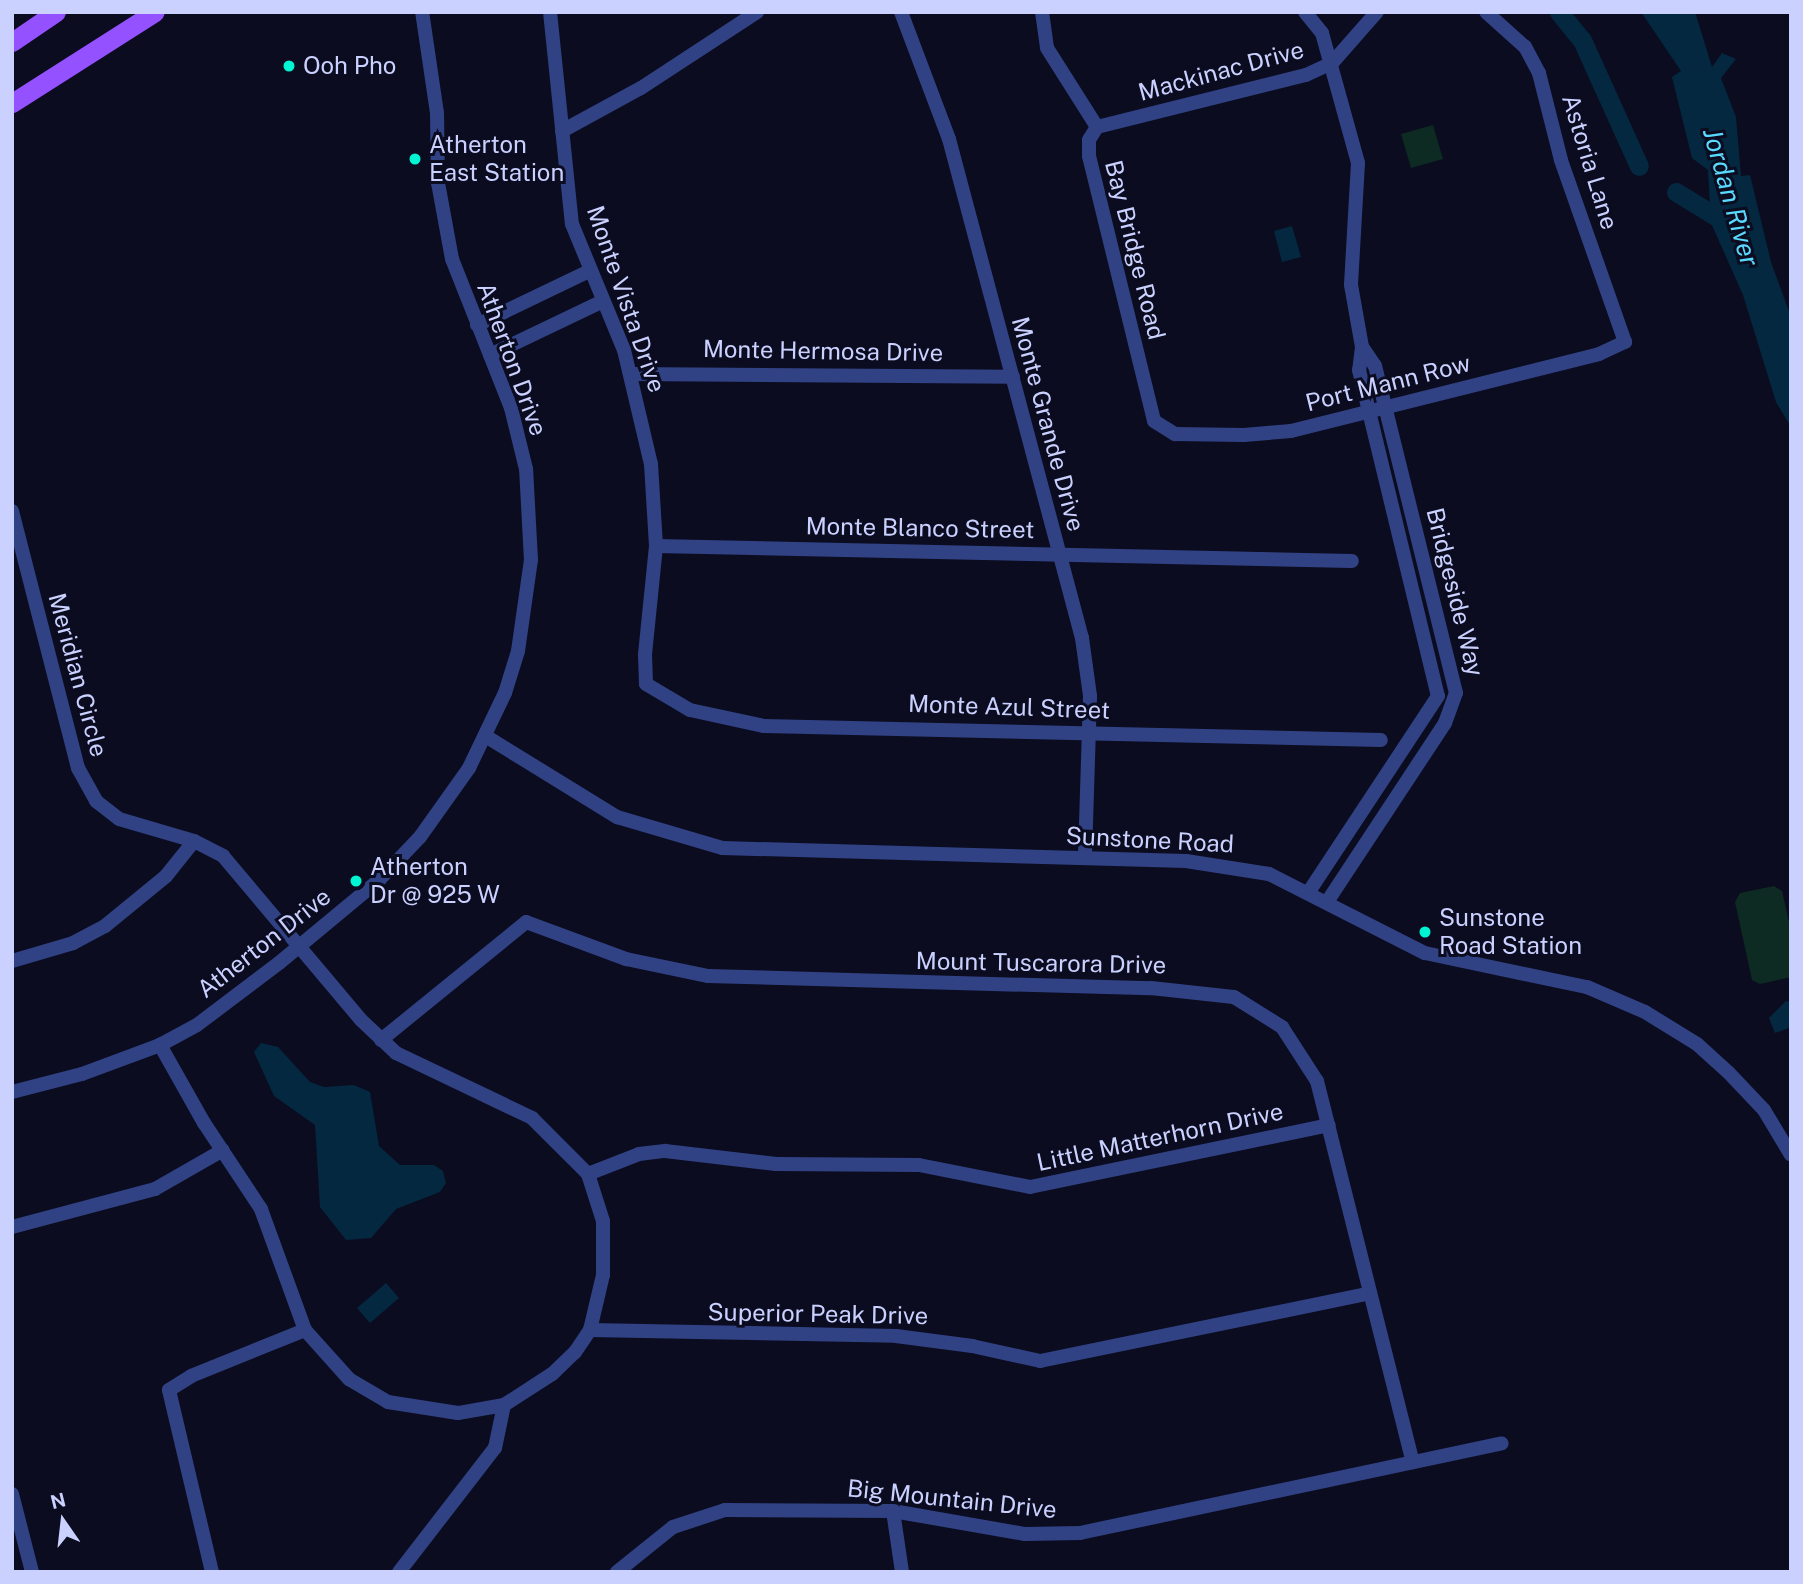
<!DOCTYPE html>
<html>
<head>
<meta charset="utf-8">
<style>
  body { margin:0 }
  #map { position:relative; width:1803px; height:1584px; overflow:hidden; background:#0b0c20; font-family:"Public Sans",sans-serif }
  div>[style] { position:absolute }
  .green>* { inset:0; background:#0d2b22 }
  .water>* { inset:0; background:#04283f }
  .canal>* { height:19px; margin:-9.5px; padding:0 9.5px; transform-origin:9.5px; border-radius:9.5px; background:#04283f }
  .minor>* { height:14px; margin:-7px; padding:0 7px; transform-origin:7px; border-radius:7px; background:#314284 }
  .tertiary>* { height:14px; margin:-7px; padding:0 7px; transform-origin:7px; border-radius:7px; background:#314284 }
  .primary>* { height:19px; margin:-9.5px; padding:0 9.5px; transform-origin:9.5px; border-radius:9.5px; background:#9451ff }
  .dots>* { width:19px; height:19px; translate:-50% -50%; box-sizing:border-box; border:4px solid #0b0c20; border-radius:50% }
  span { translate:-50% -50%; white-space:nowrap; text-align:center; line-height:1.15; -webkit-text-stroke:6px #0b0c20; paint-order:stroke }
  .poi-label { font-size:24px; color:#cad1ff }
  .left { translate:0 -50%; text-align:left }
  .street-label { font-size:24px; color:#cad1ff }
  .water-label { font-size:26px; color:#58daff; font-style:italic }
  .frame { position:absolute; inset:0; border:14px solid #cad1ff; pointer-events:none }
  .north { position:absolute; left:28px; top:1486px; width:70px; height:70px; -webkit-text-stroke:5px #0b0c20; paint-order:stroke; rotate:346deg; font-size:19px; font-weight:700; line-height:28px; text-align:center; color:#cad1ff }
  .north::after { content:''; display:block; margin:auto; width:24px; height:32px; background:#cad1ff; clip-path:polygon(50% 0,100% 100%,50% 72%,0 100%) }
</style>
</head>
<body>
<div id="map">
  <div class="green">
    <i style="clip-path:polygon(1433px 125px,1443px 159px,1411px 168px,1401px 134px)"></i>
    <i style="clip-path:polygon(1774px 886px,1782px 891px,1791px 931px,1791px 977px,1760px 984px,1752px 980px,1735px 902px,1740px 893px)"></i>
  </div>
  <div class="water">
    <i style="clip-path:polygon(1641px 12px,1695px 12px,1712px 67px,1722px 53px,1736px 59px,1721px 78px,1736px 117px,1741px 176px,1750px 175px,1771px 262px,1791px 317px,1791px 427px,1776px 402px,1743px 295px,1711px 223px,1708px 170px,1692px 158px,1672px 77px,1681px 71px)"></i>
    <i style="clip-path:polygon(1292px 226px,1301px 257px,1282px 262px,1274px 231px)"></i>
    <i style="clip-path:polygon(1786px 1001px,1791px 1002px,1791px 1027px,1775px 1033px,1769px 1018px)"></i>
    <i style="clip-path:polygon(261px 1043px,278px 1047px,310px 1082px,324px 1087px,354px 1085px,370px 1092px,379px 1146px,400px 1165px,434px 1165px,443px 1171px,446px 1183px,440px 1192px,396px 1209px,371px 1238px,346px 1240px,320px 1207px,315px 1125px,274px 1096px,254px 1052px)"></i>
    <i style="clip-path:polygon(386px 1283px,399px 1298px,370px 1323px,357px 1308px)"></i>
  </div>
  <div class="canal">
    <i style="left:1559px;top:12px;width:36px;rotate:51deg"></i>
    <i style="left:1582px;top:40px;width:138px;rotate:65.7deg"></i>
    <i style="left:1676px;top:192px;width:66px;rotate:31.3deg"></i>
  </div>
  <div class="minor">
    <i style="left:550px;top:12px;width:213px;rotate:84.1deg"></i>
    <i style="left:572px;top:224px;width:136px;rotate:67.6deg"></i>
    <i style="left:624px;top:350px;width:117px;rotate:76.7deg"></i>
    <i style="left:651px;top:464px;width:82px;rotate:86.5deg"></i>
    <i style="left:656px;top:546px;width:110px;rotate:95.8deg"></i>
    <i style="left:645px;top:655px;width:29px;rotate:88deg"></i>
    <i style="left:646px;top:684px;width:51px;rotate:30.6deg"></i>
    <i style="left:690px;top:710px;width:76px;rotate:12.2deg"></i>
    <i style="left:764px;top:726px;width:617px;rotate:1.3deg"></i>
    <i style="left:901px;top:12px;width:136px;rotate:69.3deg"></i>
    <i style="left:949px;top:139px;width:516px;rotate:75.08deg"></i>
    <i style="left:1082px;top:638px;width:59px;rotate:82.1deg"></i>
    <i style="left:1090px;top:696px;width:162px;rotate:91.8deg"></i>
    <i style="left:1042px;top:12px;width:36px;rotate:82deg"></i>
    <i style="left:1047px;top:48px;width:93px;rotate:57.7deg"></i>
    <i style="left:1097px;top:127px;width:15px;rotate:122deg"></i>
    <i style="left:1089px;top:140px;width:16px;rotate:90deg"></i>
    <i style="left:1089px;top:156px;width:273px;rotate:76.2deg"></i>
    <i style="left:1154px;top:421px;width:25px;rotate:32deg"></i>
    <i style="left:1175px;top:434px;width:69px;rotate:0.8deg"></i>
    <i style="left:1244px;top:435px;width:47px;rotate:-4.9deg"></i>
    <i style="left:1291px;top:431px;width:317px;rotate:-14deg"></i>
    <i style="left:1599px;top:354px;width:29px;rotate:-25deg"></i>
    <i style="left:1625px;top:342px;width:193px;rotate:-109.4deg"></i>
    <i style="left:1561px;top:160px;width:90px;rotate:-104.2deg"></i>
    <i style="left:1539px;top:73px;width:30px;rotate:-118deg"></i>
    <i style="left:1525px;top:47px;width:52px;rotate:-138.1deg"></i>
    <i style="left:1305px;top:12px;width:27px;rotate:51deg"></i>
    <i style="left:1322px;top:33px;width:135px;rotate:74.5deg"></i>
    <i style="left:1358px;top:163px;width:122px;rotate:93.3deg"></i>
    <i style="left:1351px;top:285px;width:63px;rotate:79.9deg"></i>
    <i style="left:1362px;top:347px;width:23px;rotate:97deg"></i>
    <i style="left:1359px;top:370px;width:335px;rotate:76.4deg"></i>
    <i style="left:1438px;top:696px;width:235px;rotate:123.4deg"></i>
    <i style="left:1097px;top:127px;width:215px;rotate:-14deg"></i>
    <i style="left:1306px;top:75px;width:29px;rotate:-25deg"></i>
    <i style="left:1332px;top:63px;width:68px;rotate:-48.6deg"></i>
    <i style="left:562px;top:131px;width:90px;rotate:-28.6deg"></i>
    <i style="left:641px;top:88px;width:139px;rotate:-33.2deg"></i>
    <i style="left:477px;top:325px;width:124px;rotate:-25.7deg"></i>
    <i style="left:490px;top:355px;width:125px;rotate:-25.5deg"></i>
    <i style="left:631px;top:374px;width:382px;rotate:0.4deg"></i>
    <i style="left:12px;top:511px;width:265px;rotate:75.6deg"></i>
    <i style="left:78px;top:768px;width:38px;rotate:61deg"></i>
    <i style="left:96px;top:801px;width:29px;rotate:38deg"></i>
    <i style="left:119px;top:819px;width:78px;rotate:16.3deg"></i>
    <i style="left:194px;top:841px;width:33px;rotate:27deg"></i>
    <i style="left:223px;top:856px;width:214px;rotate:49.9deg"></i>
    <i style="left:361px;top:1020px;width:48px;rotate:43.3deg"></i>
    <i style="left:396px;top:1053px;width:151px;rotate:25.5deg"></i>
    <i style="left:532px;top:1118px;width:79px;rotate:45deg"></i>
    <i style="left:588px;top:1174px;width:49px;rotate:72.3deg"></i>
    <i style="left:603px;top:1221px;width:54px;rotate:90deg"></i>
    <i style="left:603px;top:1275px;width:57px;rotate:103.3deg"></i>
    <i style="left:590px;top:1330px;width:27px;rotate:124deg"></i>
    <i style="left:575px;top:1352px;width:32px;rotate:136deg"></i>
    <i style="left:552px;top:1374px;width:57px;rotate:147.1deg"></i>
    <i style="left:504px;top:1405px;width:47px;rotate:170.1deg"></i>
    <i style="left:458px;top:1413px;width:71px;rotate:-171.1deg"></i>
    <i style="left:388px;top:1402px;width:45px;rotate:-149.5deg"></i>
    <i style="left:349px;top:1379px;width:66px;rotate:-131.9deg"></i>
    <i style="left:305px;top:1330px;width:129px;rotate:-110deg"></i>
    <i style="left:261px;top:1209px;width:103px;rotate:-123.5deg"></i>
    <i style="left:204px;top:1123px;width:90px;rotate:-119.4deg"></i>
    <i style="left:656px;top:546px;width:696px;rotate:1.23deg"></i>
    <i style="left:1327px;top:902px;width:214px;rotate:-56.6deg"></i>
    <i style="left:1445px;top:723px;width:32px;rotate:-70deg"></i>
    <i style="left:1456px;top:693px;width:337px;rotate:-103.9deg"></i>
    <i style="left:1375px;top:366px;width:23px;rotate:-124deg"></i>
    <i style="left:12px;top:961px;width:64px;rotate:-16.4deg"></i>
    <i style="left:73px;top:943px;width:36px;rotate:-28deg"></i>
    <i style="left:105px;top:926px;width:79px;rotate:-39.3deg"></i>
    <i style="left:166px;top:876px;width:45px;rotate:-51.3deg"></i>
    <i style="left:381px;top:1040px;width:187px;rotate:-39.1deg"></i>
    <i style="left:526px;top:922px;width:107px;rotate:20.3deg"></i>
    <i style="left:626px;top:959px;width:84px;rotate:11.7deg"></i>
    <i style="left:708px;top:976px;width:443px;rotate:1.6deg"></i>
    <i style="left:1151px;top:988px;width:83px;rotate:6.2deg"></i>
    <i style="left:1234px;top:997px;width:57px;rotate:32deg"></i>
    <i style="left:1282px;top:1027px;width:64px;rotate:57.1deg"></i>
    <i style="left:1317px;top:1081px;width:393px;rotate:75.9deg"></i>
    <i style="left:588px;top:1174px;width:55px;rotate:-21.4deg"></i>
    <i style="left:639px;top:1154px;width:26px;rotate:-7deg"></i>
    <i style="left:665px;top:1151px;width:112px;rotate:6.7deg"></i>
    <i style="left:776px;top:1164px;width:143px;rotate:0.4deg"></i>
    <i style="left:919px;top:1165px;width:113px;rotate:11.2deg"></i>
    <i style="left:1030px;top:1187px;width:305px;rotate:-11.7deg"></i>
    <i style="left:12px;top:1227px;width:148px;rotate:-14.9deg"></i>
    <i style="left:155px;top:1189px;width:78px;rotate:-29.8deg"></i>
    <i style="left:590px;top:1330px;width:306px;rotate:1.1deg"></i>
    <i style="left:896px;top:1336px;width:77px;rotate:7.5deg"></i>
    <i style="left:972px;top:1346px;width:70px;rotate:12.4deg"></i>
    <i style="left:1040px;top:1361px;width:337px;rotate:-11.6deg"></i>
    <i style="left:12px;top:1494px;width:81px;rotate:75.6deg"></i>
    <i style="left:893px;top:1511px;width:62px;rotate:81.6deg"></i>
    <i style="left:212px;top:1572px;width:187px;rotate:-103.3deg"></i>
    <i style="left:169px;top:1390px;width:26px;rotate:-32deg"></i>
    <i style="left:191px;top:1376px;width:123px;rotate:-22deg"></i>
    <i style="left:399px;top:1572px;width:157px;rotate:-52.3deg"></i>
    <i style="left:495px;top:1448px;width:44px;rotate:-78.2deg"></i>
    <i style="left:617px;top:1572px;width:72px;rotate:-38.8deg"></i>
    <i style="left:673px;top:1527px;width:55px;rotate:-18.1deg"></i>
    <i style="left:725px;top:1510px;width:168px;rotate:0.3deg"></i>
    <i style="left:893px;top:1511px;width:134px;rotate:9.9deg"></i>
    <i style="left:1025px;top:1534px;width:55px;rotate:-1deg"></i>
    <i style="left:1080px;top:1533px;width:431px;rotate:-12deg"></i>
  </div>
  <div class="tertiary">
    <i style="left:487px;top:737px;width:153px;rotate:31.6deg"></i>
    <i style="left:617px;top:817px;width:109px;rotate:16.4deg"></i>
    <i style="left:722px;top:848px;width:464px;rotate:1.6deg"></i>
    <i style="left:1186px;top:861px;width:84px;rotate:8.9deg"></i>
    <i style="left:1269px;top:874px;width:175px;rotate:26.9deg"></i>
    <i style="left:1425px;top:953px;width:166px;rotate:11.9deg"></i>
    <i style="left:1587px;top:987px;width:63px;rotate:23.3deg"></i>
    <i style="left:1645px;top:1012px;width:61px;rotate:31.6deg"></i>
    <i style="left:1697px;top:1044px;width:43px;rotate:42.2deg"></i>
    <i style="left:1729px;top:1073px;width:51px;rotate:46.6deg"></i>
    <i style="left:1764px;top:1110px;width:52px;rotate:59deg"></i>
    <i style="left:12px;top:1092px;width:72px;rotate:-14.4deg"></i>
    <i style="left:82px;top:1074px;width:83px;rotate:-20.4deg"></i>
    <i style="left:160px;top:1045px;width:42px;rotate:-28.4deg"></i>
    <i style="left:197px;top:1025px;width:103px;rotate:-37.1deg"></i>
    <i style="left:279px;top:963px;width:131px;rotate:-39.7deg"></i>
    <i style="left:380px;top:879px;width:58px;rotate:-46.4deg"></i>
    <i style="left:420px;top:837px;width:85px;rotate:-54.6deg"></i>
    <i style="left:469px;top:768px;width:83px;rotate:-64.4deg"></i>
    <i style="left:505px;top:693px;width:44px;rotate:-72.8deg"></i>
    <i style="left:518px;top:651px;width:92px;rotate:-81.9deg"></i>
    <i style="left:531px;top:560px;width:91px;rotate:-93.1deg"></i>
    <i style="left:526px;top:469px;width:63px;rotate:-103.8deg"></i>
    <i style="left:511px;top:408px;width:160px;rotate:-111.6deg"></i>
    <i style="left:452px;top:259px;width:77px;rotate:-100.4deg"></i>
    <i style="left:438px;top:183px;width:70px;rotate:-90.8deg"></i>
    <i style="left:437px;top:113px;width:102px;rotate:-98.4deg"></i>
  </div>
  <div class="primary">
    <i style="left:12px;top:42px;width:53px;rotate:-34.3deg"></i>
    <i style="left:12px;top:103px;width:169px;rotate:-32.5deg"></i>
  </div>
  <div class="dots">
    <i style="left:289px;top:66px;background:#00f5d2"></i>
    <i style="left:415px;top:159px;background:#00f5d2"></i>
    <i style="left:356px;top:881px;background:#00f5d2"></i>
    <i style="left:1425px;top:932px;background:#00f5d2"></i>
  </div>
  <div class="poi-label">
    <span class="left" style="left:303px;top:66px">Ooh Pho</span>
    <span class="left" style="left:429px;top:159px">Atherton<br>East Station</span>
    <span class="left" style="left:370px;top:881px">Atherton<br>Dr @ 925 W</span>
    <span class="left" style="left:1439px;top:932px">Sunstone<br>Road Station</span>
  </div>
  <div class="street-label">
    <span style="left:1221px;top:71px;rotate:-15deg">Mackinac Drive</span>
    <span style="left:1590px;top:162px;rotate:73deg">Astoria Lane</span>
    <span style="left:1135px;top:250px;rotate:76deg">Bay Bridge Road</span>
    <span style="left:626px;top:299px;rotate:71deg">Monte Vista Drive</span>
    <span style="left:823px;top:351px;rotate:1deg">Monte Hermosa Drive</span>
    <span style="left:512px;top:359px;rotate:70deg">Atherton Drive</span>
    <span style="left:1388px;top:383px;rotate:-14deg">Port Mann Row</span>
    <span style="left:1048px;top:424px;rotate:75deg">Monte Grande Drive</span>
    <span style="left:920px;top:528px;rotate:1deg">Monte Blanco Street</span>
    <span style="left:1455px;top:592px;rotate:76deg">Bridgeside Way</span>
    <span style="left:78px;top:675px;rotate:75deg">Meridian Circle</span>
    <span style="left:1009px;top:707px;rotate:2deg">Monte Azul Street</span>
    <span style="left:1150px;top:840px;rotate:3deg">Sunstone Road</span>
    <span style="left:264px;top:943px;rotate:-38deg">Atherton Drive</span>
    <span style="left:1041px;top:963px;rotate:1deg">Mount Tuscarora Drive</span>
    <span style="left:1160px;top:1137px;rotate:-12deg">Little Matterhorn Drive</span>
    <span style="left:818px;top:1314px;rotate:1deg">Superior Peak Drive</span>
    <span style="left:952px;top:1499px;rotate:6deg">Big Mountain Drive</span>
  </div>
  <div class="water-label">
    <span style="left:1731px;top:197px;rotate:74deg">Jordan River</span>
  </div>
  <div class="frame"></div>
  <div class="north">N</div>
</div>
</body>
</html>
